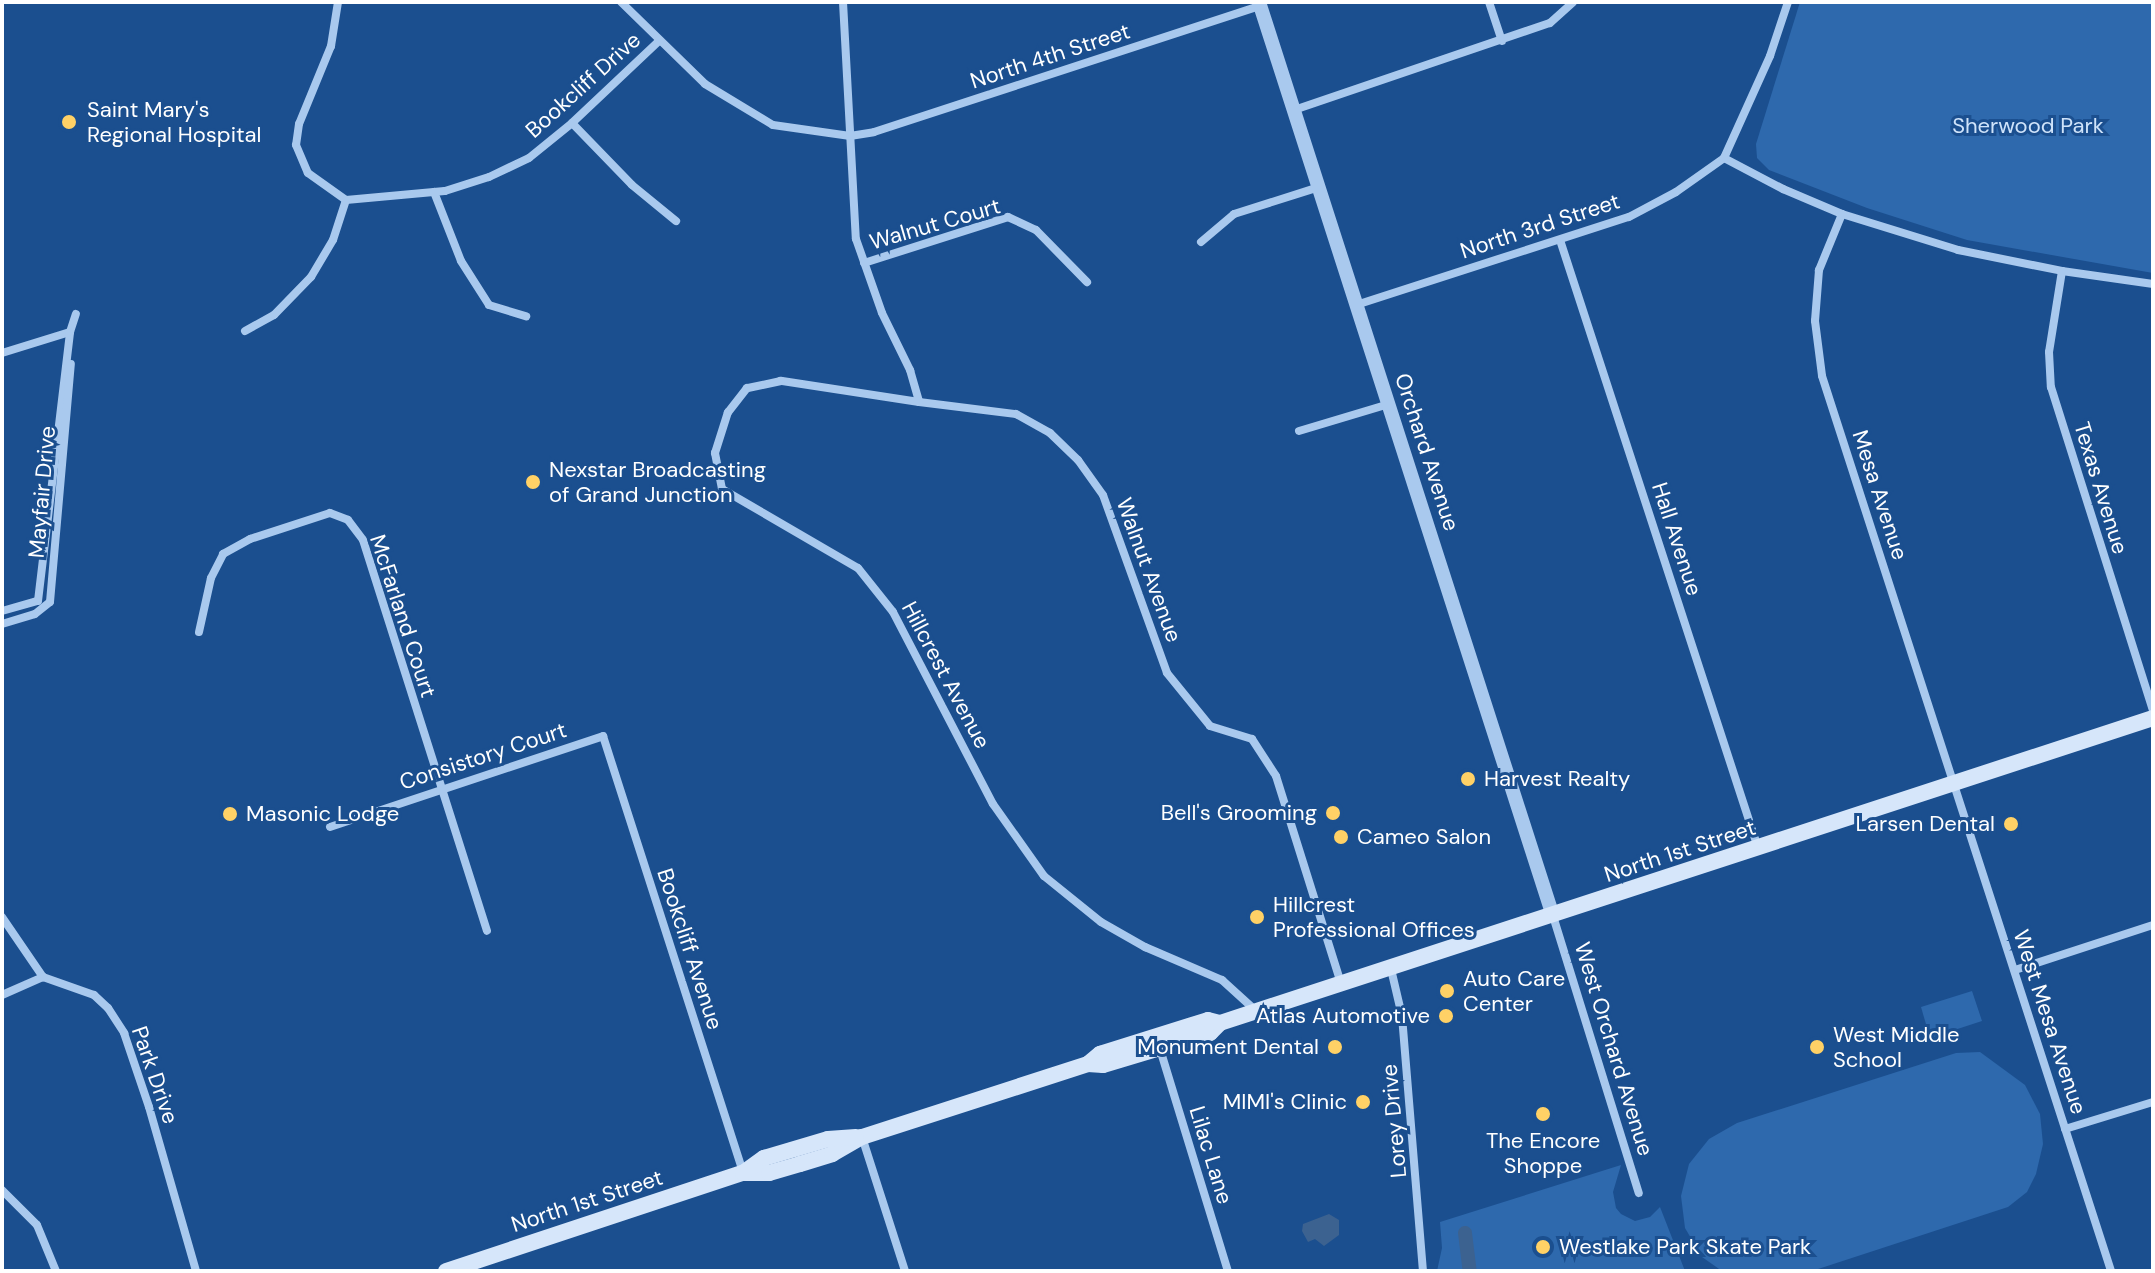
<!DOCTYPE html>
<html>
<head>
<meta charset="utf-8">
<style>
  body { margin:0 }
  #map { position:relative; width:2155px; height:1273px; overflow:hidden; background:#1b4f8f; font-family:"DM Sans",sans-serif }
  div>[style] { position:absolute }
  .green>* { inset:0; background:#2e69ad }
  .water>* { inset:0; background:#3c6290 }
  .canal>* { height:14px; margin:-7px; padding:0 7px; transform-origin:7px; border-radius:7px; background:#3c6290 }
  .minor>* { height:8px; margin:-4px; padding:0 4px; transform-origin:4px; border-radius:4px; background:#a9c9ee }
  .tertiary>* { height:14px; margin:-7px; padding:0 7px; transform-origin:7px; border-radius:7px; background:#a9c9ee }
  .secondary>* { height:16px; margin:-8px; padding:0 8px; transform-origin:8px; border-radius:8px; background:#d6e6fa }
  .dots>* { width:22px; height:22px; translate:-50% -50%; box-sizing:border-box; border:4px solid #1b4f8f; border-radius:50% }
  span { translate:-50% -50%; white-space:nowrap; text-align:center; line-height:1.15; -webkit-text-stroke:6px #1b4f8f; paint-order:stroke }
  .street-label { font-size:22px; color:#fff }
  .poi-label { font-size:22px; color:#fff }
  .left { translate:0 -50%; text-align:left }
  .right { translate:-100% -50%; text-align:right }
  .park-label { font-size:22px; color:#cfe3fa }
  .frame { position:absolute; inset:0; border:4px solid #fff; pointer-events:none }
</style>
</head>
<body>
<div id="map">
  <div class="green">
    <i style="clip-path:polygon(1800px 2px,2153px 2px,2153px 273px,1967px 240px,1867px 208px,1769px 170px,1757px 158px,1756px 144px)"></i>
    <i style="clip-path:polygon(1972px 991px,1982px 1021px,1930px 1038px,1921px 1007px)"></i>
    <i style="clip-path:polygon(1980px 1052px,2025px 1085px,2040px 1114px,2043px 1144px,2036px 1174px,2027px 1192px,2008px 1207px,1812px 1271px,1722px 1271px,1702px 1257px,1685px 1228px,1681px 1196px,1689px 1164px,1709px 1139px,1737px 1123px,1956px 1053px)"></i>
    <i style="clip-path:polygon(1621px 1165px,1613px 1192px,1616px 1208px,1621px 1214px,1635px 1221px,1650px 1217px,1660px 1207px,1685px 1271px,1437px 1271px,1442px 1248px,1440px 1222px)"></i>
  </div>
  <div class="water">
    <i style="clip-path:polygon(1329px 1214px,1339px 1220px,1339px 1235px,1324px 1246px,1315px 1239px,1308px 1242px,1302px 1231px,1303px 1224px)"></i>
  </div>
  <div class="canal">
    <i style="left:1465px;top:1233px;width:38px;rotate:83deg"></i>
  </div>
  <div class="minor">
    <i style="left:338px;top:2px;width:45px;rotate:99deg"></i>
    <i style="left:331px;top:46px;width:84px;rotate:112.3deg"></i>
    <i style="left:299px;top:124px;width:21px;rotate:98deg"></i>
    <i style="left:296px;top:145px;width:30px;rotate:67deg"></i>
    <i style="left:308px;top:173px;width:47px;rotate:35.4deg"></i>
    <i style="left:621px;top:2px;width:117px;rotate:44.3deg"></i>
    <i style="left:705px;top:84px;width:79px;rotate:31.1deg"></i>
    <i style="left:773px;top:125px;width:78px;rotate:8.1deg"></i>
    <i style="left:850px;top:136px;width:24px;rotate:-9deg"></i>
    <i style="left:874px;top:132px;width:406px;rotate:-18.1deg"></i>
    <i style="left:843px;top:2px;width:237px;rotate:86.9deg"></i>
    <i style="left:856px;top:239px;width:78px;rotate:70.6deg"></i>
    <i style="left:882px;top:313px;width:64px;rotate:63.8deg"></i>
    <i style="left:910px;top:370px;width:33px;rotate:74deg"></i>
    <i style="left:919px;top:402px;width:98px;rotate:7.1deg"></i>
    <i style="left:1016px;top:414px;width:39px;rotate:29deg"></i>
    <i style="left:1050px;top:433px;width:39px;rotate:44deg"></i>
    <i style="left:1078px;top:460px;width:43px;rotate:54.5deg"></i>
    <i style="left:1103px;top:495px;width:189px;rotate:70.2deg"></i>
    <i style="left:1167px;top:673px;width:68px;rotate:50.9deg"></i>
    <i style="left:1210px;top:726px;width:44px;rotate:17.2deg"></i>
    <i style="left:1252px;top:739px;width:44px;rotate:57deg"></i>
    <i style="left:1276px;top:776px;width:218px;rotate:72.6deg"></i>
    <i style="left:1489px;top:2px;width:41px;rotate:71.6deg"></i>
    <i style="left:1294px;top:110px;width:270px;rotate:-18.8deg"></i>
    <i style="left:1550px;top:23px;width:31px;rotate:-42deg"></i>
    <i style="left:572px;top:123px;width:86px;rotate:45.9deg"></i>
    <i style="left:632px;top:185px;width:57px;rotate:39.3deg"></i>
    <i style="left:1724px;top:158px;width:67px;rotate:27.7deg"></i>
    <i style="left:1783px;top:189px;width:64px;rotate:23deg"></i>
    <i style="left:1842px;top:214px;width:121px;rotate:17.2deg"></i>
    <i style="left:1958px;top:250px;width:106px;rotate:11.4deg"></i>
    <i style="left:2062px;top:271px;width:92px;rotate:8.1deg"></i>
    <i style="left:1724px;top:158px;width:112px;rotate:-65.7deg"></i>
    <i style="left:1770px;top:56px;width:57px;rotate:-71.6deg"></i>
    <i style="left:434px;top:192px;width:74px;rotate:68.6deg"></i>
    <i style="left:461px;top:261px;width:52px;rotate:57.5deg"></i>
    <i style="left:489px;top:305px;width:39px;rotate:17deg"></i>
    <i style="left:346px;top:200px;width:99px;rotate:-5.2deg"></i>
    <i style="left:445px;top:191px;width:46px;rotate:-17.7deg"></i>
    <i style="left:489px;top:177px;width:44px;rotate:-25.4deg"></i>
    <i style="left:529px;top:158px;width:55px;rotate:-39.1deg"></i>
    <i style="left:572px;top:123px;width:120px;rotate:-43.3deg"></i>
    <i style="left:1842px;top:214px;width:61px;rotate:112.3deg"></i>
    <i style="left:1819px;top:270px;width:51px;rotate:94.5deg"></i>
    <i style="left:1815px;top:321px;width:55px;rotate:82.7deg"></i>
    <i style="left:1822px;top:376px;width:941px;rotate:72.1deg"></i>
    <i style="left:1560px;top:240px;width:639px;rotate:71.96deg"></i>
    <i style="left:1201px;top:242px;width:43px;rotate:-40.3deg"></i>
    <i style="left:1234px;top:214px;width:89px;rotate:-17.6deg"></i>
    <i style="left:864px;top:263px;width:151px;rotate:-17.7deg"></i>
    <i style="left:1008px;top:217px;width:31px;rotate:25deg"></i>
    <i style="left:1036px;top:230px;width:73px;rotate:45.6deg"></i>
    <i style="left:2062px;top:271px;width:82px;rotate:99.1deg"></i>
    <i style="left:2049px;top:352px;width:35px;rotate:87deg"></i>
    <i style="left:2051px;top:387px;width:340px;rotate:72.5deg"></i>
    <i style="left:1356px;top:305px;width:287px;rotate:-17.9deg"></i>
    <i style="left:1629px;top:217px;width:53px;rotate:-28deg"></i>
    <i style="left:1676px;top:192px;width:59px;rotate:-35.3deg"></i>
    <i style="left:245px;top:331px;width:33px;rotate:-29deg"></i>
    <i style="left:274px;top:315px;width:53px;rotate:-45.8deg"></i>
    <i style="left:311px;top:277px;width:43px;rotate:-59.3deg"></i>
    <i style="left:333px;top:240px;width:42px;rotate:-72deg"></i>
    <i style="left:2px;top:353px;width:71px;rotate:-17.2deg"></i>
    <i style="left:919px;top:402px;width:140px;rotate:-171.3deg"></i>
    <i style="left:781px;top:381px;width:35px;rotate:168deg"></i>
    <i style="left:747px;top:388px;width:31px;rotate:128deg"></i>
    <i style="left:728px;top:412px;width:43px;rotate:107.6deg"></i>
    <i style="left:715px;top:453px;width:37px;rotate:79deg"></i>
    <i style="left:722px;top:489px;width:157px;rotate:30.2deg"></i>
    <i style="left:858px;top:568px;width:56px;rotate:51.5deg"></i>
    <i style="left:893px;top:612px;width:216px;rotate:62.5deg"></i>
    <i style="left:993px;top:804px;width:88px;rotate:54.7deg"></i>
    <i style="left:1044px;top:876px;width:73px;rotate:38.9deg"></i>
    <i style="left:1101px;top:922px;width:51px;rotate:29.6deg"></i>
    <i style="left:1145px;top:947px;width:84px;rotate:23.2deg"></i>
    <i style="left:1222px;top:980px;width:45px;rotate:42.3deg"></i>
    <i style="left:1299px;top:431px;width:94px;rotate:-16.7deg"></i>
    <i style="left:2px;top:611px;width:37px;rotate:-16deg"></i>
    <i style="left:38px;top:601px;width:271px;rotate:-83.2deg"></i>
    <i style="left:70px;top:332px;width:19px;rotate:-72deg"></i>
    <i style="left:2px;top:624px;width:34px;rotate:-17deg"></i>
    <i style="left:35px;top:614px;width:19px;rotate:-39deg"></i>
    <i style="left:50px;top:602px;width:239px;rotate:-85deg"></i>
    <i style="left:199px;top:632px;width:55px;rotate:-77.5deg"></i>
    <i style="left:211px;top:578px;width:27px;rotate:-63deg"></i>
    <i style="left:223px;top:554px;width:31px;rotate:-29deg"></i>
    <i style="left:250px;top:539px;width:84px;rotate:-18deg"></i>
    <i style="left:330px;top:513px;width:19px;rotate:21deg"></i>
    <i style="left:348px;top:520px;width:25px;rotate:53deg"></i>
    <i style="left:363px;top:540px;width:410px;rotate:72.4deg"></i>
    <i style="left:330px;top:827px;width:288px;rotate:-18.4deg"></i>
    <i style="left:603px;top:736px;width:459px;rotate:72.2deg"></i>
    <i style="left:1553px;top:916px;width:290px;rotate:72.8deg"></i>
    <i style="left:2px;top:917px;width:73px;rotate:55.7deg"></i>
    <i style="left:1391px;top:969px;width:48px;rotate:76.8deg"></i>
    <i style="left:1402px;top:1016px;width:256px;rotate:85.3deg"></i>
    <i style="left:2015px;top:970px;width:145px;rotate:-18.1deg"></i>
    <i style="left:2px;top:995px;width:45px;rotate:-23.7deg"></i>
    <i style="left:43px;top:977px;width:54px;rotate:19.4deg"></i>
    <i style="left:94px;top:995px;width:19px;rotate:43deg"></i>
    <i style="left:108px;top:1008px;width:30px;rotate:57deg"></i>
    <i style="left:124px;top:1033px;width:78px;rotate:71.3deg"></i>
    <i style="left:149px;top:1107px;width:171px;rotate:74deg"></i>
    <i style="left:1160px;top:1049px;width:232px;rotate:73deg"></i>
    <i style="left:2065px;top:1129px;width:92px;rotate:-17.1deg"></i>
    <i style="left:862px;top:1137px;width:141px;rotate:72.2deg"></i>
    <i style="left:2px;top:1190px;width:49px;rotate:45deg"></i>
    <i style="left:37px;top:1225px;width:50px;rotate:67.6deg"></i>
  </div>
  <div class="tertiary">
    <i style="left:1259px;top:2px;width:960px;rotate:72.17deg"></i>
  </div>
  <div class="secondary">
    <i style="left:1088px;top:1064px;width:15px;rotate:4deg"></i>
    <i style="left:1103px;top:1065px;width:112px;rotate:-16.7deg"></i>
    <i style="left:1210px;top:1033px;width:14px;rotate:-45deg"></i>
    <i style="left:1220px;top:1023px;width:982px;rotate:-18.1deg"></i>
    <i style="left:743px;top:1173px;width:26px"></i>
    <i style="left:769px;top:1173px;width:32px;rotate:-16deg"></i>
    <i style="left:800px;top:1164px;width:34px;rotate:-17deg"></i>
    <i style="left:832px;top:1154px;width:34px;rotate:-30deg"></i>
    <i style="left:862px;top:1137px;width:237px;rotate:-17.9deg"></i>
    <i style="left:1088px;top:1064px;width:16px;rotate:-40deg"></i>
    <i style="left:1100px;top:1054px;width:113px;rotate:-17.5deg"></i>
    <i style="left:1208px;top:1020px;width:12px;rotate:14deg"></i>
    <i style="left:446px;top:1271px;width:313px;rotate:-18.3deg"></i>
    <i style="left:743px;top:1173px;width:26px;rotate:-36deg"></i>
    <i style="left:764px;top:1158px;width:67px;rotate:-16.5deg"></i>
    <i style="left:828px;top:1139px;width:28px;rotate:-4deg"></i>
  </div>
  <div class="dots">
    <i style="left:69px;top:122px;background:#ffd166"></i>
    <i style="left:533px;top:482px;background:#ffd166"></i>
    <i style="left:1468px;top:779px;background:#ffd166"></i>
    <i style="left:1333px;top:813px;background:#ffd166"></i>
    <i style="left:230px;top:814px;background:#ffd166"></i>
    <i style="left:2011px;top:824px;background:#ffd166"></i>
    <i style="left:1341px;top:837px;background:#ffd166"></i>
    <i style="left:1257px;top:917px;background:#ffd166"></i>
    <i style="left:1447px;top:991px;background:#ffd166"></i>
    <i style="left:1446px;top:1016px;background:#ffd166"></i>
    <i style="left:1335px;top:1047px;background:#ffd166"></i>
    <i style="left:1817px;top:1047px;background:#ffd166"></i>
    <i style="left:1363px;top:1102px;background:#ffd166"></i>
    <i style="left:1543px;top:1114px;background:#ffd166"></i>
    <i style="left:1543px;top:1247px;background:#ffd166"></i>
  </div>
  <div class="street-label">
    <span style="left:1050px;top:56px;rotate:-18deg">North 4th Street</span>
    <span style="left:583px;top:85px;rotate:-42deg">Bookcliff Drive</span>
    <span style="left:935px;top:224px;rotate:-16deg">Walnut Court</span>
    <span style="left:1540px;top:226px;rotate:-18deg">North 3rd Street</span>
    <span style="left:1427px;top:452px;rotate:72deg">Orchard Avenue</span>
    <span style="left:2101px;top:488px;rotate:73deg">Texas Avenue</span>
    <span style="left:42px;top:492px;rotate:-85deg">Mayfair Drive</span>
    <span style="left:1880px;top:495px;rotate:72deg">Mesa Avenue</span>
    <span style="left:1677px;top:539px;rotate:72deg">Hall Avenue</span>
    <span style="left:1149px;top:570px;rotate:70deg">Walnut Avenue</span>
    <span style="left:403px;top:616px;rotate:72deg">McFarland Court</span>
    <span style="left:946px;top:675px;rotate:62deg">Hillcrest Avenue</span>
    <span style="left:483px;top:756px;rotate:-18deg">Consistory Court</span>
    <span style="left:1680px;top:851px;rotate:-18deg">North 1st Street</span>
    <span style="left:690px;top:949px;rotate:72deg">Bookcliff Avenue</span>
    <span style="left:2050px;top:1022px;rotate:72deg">West Mesa Avenue</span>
    <span style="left:1614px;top:1049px;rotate:73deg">West Orchard Avenue</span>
    <span style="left:155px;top:1075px;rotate:71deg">Park Drive</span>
    <span style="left:1394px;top:1121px;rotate:-95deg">Lorey Drive</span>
    <span style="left:1211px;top:1155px;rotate:73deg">Lilac Lane</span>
    <span style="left:587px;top:1201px;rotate:-18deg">North 1st Street</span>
  </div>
  <div class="poi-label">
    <span class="left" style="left:87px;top:122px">Saint Mary's<br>Regional Hospital</span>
    <span class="left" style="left:549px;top:482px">Nexstar Broadcasting<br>of Grand Junction</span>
    <span class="left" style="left:1484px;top:779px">Harvest Realty</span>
    <span class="right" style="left:1317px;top:813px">Bell's Grooming</span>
    <span class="left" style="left:246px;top:814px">Masonic Lodge</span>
    <span class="right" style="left:1995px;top:824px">Larsen Dental</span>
    <span class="left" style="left:1357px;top:837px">Cameo Salon</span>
    <span class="left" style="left:1273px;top:917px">Hillcrest<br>Professional Offices</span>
    <span class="left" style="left:1463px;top:991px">Auto Care<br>Center</span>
    <span class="right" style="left:1430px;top:1016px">Atlas Automotive</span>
    <span class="left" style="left:1833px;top:1047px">West Middle<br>School</span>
    <span class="right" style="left:1319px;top:1047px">Monument Dental</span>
    <span class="right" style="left:1347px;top:1102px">MIMI's Clinic</span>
    <span style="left:1543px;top:1153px">The Encore<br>Shoppe</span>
    <span class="left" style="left:1559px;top:1247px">Westlake Park Skate Park</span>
  </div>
  <div class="park-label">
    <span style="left:2028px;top:126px">Sherwood Park</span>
  </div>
  <div class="frame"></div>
</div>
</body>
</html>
